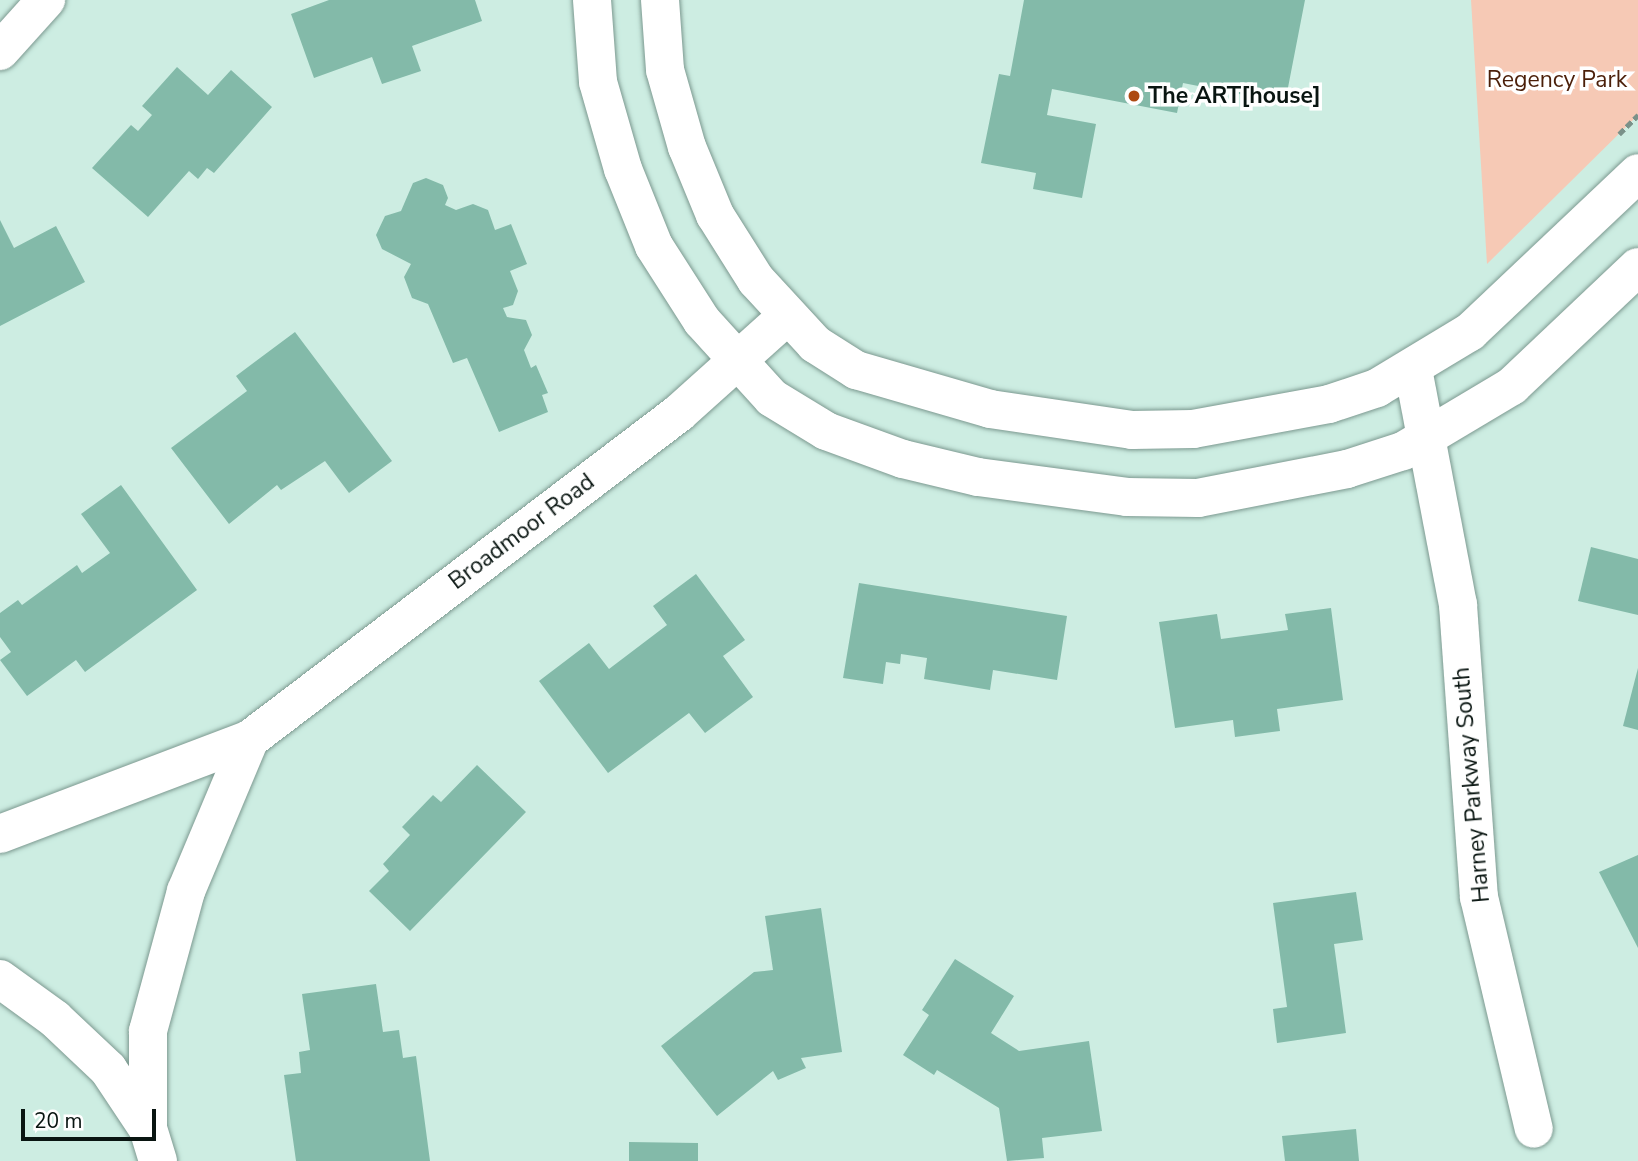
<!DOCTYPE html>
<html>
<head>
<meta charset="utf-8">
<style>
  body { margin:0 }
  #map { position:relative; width:1638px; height:1161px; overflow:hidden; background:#cdede2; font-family:"Nunito Sans",sans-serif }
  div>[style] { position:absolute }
  .green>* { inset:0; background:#f6c9b5 }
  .building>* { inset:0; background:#83baa9 }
  .path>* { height:4.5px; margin-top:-2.25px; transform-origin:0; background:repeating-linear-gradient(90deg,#7a9189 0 7px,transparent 0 10.5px) }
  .roads { filter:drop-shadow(0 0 2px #7c9990) drop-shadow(0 0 2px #7c9990) }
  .minor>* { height:38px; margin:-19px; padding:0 19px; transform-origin:19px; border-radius:19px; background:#fff }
  .dots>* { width:19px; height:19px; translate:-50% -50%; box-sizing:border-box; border:4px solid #fff; border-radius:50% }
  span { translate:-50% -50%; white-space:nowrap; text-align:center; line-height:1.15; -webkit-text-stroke:7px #fff; paint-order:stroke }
  .park-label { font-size:23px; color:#4b1f09 }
  .poi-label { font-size:23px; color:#091511; font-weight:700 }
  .left { translate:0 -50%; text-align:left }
  .street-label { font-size:23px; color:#091511 }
  .scale { position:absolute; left:21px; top:1109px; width:135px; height:32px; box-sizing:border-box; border:4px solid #091511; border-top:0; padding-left:9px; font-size:21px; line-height:24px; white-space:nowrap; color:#091511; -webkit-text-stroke:5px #fff; paint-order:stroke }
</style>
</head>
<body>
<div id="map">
  <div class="green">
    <i style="clip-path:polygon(1471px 0,1638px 0,1638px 115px,1487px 264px)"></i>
  </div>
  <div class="building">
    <i style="clip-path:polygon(329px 0,475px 0,482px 21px,412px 46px,421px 71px,382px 84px,372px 57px,314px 78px,291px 14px)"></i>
    <i style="clip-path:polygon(1024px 0,1305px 0,1285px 103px,1183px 83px,1177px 113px,1052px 89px,1047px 115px,1096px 124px,1082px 198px,1033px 189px,1036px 173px,981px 163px,999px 74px,1010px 76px)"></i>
    <i style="clip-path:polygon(177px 67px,208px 95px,231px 70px,272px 107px,214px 173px,207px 168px,198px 179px,189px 171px,148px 217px,92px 168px,131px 125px,138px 131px,152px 115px,142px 106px)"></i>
    <i style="clip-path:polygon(426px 178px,443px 185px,448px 198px,445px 205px,456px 210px,473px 204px,488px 210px,495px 230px,511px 224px,527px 264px,510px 271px,518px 291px,513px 305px,503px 308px,507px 317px,526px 320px,532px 335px,524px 350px,531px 368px,536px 365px,548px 393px,542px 395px,548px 412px,499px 432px,467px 358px,453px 363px,428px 304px,412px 298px,404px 277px,411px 264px,382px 249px,376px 235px,385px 216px,401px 211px,413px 183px)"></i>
    <i style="clip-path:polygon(0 220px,14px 248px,56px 226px,85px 282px,0 326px)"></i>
    <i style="clip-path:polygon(295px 332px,392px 461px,349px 493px,325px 461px,281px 490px,277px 485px,229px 524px,171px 448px,247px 391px,236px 376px)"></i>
    <i style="clip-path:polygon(121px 485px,197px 590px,85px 672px,76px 660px,27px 696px,0 660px,11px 652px,0 637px,0 613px,18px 600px,22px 605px,77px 565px,82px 573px,110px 553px,81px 514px)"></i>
    <i style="clip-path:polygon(1591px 547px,1638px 559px,1638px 615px,1578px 601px)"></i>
    <i style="clip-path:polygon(696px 574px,745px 640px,723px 656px,753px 697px,705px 733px,689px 713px,608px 773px,539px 681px,589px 643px,609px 669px,667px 625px,653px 606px)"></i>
    <i style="clip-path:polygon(859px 583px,1067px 616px,1057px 680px,993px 670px,990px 690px,924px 679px,927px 658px,901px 654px,900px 664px,886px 662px,883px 684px,843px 678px)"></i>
    <i style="clip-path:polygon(1331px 608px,1343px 700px,1277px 709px,1280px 731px,1235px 737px,1233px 720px,1175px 728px,1159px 622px,1217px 614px,1221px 639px,1288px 630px,1285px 614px)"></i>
    <i style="clip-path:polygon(1638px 668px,1638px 730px,1623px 726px)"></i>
    <i style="clip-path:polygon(477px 765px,526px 812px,410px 931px,369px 891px,389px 871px,383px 864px,410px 835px,402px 827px,433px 795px,441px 802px)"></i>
    <i style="clip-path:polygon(1638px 855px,1638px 948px,1599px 872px)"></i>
    <i style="clip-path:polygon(1356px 892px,1363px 940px,1334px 944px,1346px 1033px,1277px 1043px,1273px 1009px,1287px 1007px,1273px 903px)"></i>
    <i style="clip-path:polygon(821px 908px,842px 1052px,801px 1058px,806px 1068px,778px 1080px,773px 1071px,717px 1116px,661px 1046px,754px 972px,773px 970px,765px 916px)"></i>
    <i style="clip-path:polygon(955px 959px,1014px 996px,991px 1033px,1019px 1051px,1089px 1041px,1102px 1131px,1042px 1138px,1044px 1158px,1007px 1161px,999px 1108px,937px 1070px,934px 1075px,903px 1055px,929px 1015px,922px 1010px)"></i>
    <i style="clip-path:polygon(376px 984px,383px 1032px,399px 1030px,403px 1058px,416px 1056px,430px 1161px,296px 1161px,284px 1075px,301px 1073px,299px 1052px,310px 1050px,302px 994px)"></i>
    <i style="clip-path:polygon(1356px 1129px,1359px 1161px,1285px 1161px,1282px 1136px)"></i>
    <i style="clip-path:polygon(629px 1142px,698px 1143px,698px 1161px,629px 1161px)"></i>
  </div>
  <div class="path">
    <i style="left:1619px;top:134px;width:27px;rotate:-45deg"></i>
  </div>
  <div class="roads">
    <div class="minor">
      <i style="left:592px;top:0;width:82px;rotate:85.8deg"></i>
      <i style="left:598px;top:82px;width:91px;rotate:74deg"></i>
      <i style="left:623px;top:169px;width:83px;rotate:68.1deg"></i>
      <i style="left:654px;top:246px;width:89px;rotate:57.4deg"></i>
      <i style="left:702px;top:321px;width:104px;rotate:47.7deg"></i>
      <i style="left:772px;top:398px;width:63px;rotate:31.4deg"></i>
      <i style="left:826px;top:431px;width:82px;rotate:20deg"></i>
      <i style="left:903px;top:459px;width:77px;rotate:13.5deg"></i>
      <i style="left:978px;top:477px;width:150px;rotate:7.6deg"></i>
      <i style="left:1127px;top:497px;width:71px;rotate:0.8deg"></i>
      <i style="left:1198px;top:498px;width:152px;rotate:-11deg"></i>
      <i style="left:1347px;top:469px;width:59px;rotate:-17.8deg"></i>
      <i style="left:1403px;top:451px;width:127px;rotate:-30.8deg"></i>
      <i style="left:1512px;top:386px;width:173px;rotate:-43.4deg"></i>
      <i style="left:660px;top:0;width:70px;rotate:85.9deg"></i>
      <i style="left:665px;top:70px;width:80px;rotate:74.1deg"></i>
      <i style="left:687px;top:147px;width:74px;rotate:67.6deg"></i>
      <i style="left:715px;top:215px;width:77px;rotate:57.8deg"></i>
      <i style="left:756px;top:280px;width:87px;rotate:47.3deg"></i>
      <i style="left:815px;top:344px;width:49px;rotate:32.4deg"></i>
      <i style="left:856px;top:370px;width:140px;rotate:16.2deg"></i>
      <i style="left:990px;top:409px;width:144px;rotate:8.4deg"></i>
      <i style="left:1132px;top:430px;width:61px;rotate:-0.9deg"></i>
      <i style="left:1193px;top:429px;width:138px;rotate:-10.4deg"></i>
      <i style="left:1329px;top:404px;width:51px;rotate:-18.4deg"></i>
      <i style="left:1377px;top:388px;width:109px;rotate:-31.1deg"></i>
      <i style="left:1470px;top:332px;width:231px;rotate:-43.4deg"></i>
      <i style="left:0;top:51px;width:69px;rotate:-48deg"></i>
      <i style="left:1413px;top:369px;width:240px;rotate:79.2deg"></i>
      <i style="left:1458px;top:605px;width:293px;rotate:85.9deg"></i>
      <i style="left:1479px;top:897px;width:238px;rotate:76.7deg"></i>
      <i style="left:0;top:834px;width:267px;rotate:-20.8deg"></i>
      <i style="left:250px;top:739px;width:539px;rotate:-37.23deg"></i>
      <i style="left:679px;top:413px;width:145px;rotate:-41.9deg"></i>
      <i style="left:0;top:979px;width:68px;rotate:36deg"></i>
      <i style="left:55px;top:1019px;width:73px;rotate:43.3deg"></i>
      <i style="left:108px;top:1069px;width:72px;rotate:56.3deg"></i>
      <i style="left:158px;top:1161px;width:34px;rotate:-107deg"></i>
      <i style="left:148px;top:1129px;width:98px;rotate:-90deg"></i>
      <i style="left:148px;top:1031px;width:145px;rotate:-74.8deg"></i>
      <i style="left:186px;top:891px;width:165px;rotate:-67.2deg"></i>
    </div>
  </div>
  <div class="dots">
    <i style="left:1134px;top:96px;background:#ad4a12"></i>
  </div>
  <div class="park-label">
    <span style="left:1557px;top:80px">Regency Park</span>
  </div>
  <div class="poi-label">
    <span class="left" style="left:1148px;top:96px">The ART[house]</span>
  </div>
  <div class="street-label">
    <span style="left:522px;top:532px;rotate:-37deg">Broadmoor Road</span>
    <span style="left:1472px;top:785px;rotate:-95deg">Harney Parkway South</span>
  </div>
  <div class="scale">20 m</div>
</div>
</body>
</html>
